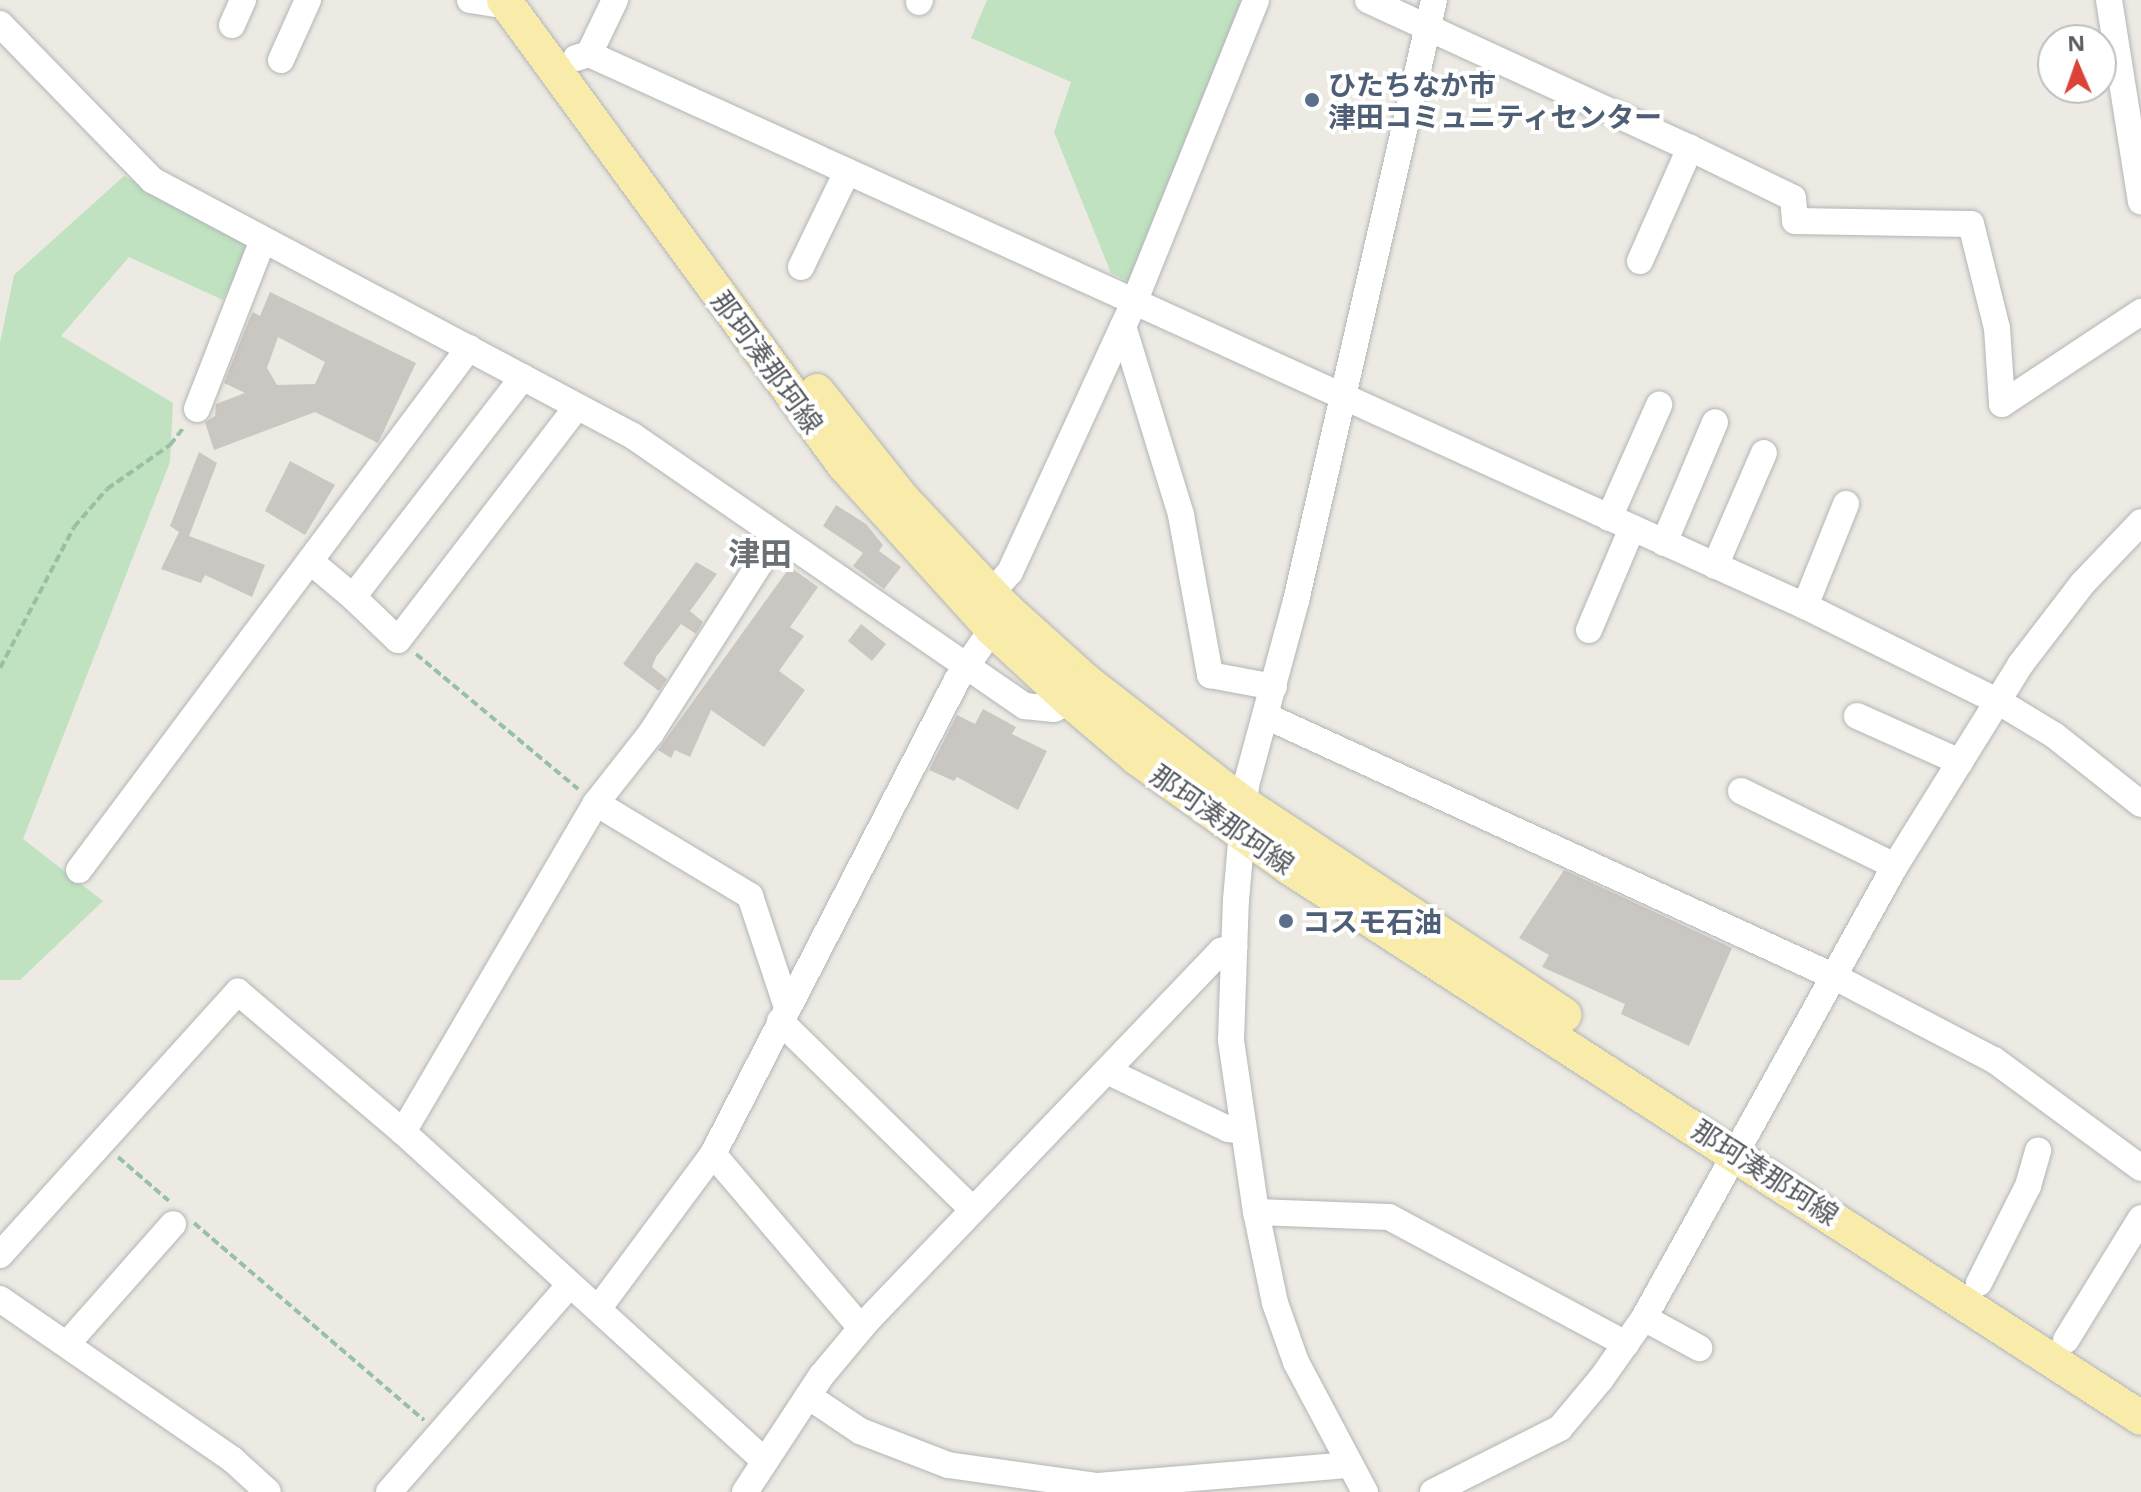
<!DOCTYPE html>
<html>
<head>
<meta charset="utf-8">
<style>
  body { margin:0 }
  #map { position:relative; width:2141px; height:1492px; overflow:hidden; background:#eceae2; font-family:"Open Sans","Noto Sans JP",sans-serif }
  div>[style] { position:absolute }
  .green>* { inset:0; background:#c0e2c0 }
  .building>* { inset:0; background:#cac6c1 }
  .path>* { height:4px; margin-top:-2px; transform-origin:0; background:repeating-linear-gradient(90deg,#98c0a4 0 8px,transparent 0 12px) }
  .roads { filter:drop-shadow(0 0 2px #b2b5b8) drop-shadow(0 0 2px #b2b5b8) }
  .minor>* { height:26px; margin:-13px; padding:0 13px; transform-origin:13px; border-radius:13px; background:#fff }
  .major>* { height:34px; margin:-17px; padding:0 17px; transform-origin:17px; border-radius:17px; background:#f9ebaa }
  .dots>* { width:22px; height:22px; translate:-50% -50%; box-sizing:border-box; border:4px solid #fff; border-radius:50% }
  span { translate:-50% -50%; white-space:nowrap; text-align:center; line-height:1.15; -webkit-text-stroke:8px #fff; paint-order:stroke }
  .service-label { font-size:28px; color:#4e5e75; font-weight:700 }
  .left { translate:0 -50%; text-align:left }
  .street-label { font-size:28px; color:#5a5e62 }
  .quarter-label { font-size:32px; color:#6b7074; font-weight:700 }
  .north { position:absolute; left:2037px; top:24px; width:80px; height:80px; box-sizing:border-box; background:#fff; border:2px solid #bdbfc0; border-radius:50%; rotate:358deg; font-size:22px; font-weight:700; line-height:32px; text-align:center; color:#5a5e62 }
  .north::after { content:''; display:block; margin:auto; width:28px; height:36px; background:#dc4338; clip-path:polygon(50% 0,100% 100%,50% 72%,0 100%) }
</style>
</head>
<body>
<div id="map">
  <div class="green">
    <i style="clip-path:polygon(987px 0,1248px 0,1134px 284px,1111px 273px,1054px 132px,1071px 82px,971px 38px)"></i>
    <i style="clip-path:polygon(124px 176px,250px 246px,223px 300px,129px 257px,61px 336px,173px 403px,170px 462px,23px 839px,103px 901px,20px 980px,0 980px,0 343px,14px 275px)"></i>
  </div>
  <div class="building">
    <i style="clip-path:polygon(evenodd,270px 292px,416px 363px,378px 443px,315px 412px,214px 450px,205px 422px,215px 416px,216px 404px,245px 393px,224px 383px,249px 320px,253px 312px,260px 316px,270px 292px,278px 337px,325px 362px,315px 384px,277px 385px,267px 368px,278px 337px)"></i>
    <i style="clip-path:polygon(199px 452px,217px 463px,189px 536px,265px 565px,252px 597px,205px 575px,201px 583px,161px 569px,179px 532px,170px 526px)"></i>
    <i style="clip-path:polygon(290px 461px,335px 485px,305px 535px,265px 511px)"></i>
    <i style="clip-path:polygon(836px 505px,866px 524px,883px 545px,879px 551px,901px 567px,884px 589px,853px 566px,863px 553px,823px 526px)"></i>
    <i style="clip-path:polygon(696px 562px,717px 574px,690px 611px,703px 622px,696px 634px,681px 624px,656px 657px,652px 667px,667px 679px,659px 691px,623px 664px)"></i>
    <i style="clip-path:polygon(790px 567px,818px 587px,790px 627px,804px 636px,779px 671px,805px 690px,764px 747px,711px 710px,690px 757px,675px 750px,671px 758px,658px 750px)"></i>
    <i style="clip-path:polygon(861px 624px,886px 644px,872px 661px,848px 641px)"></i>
    <i style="clip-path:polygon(983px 709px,1016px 727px,1012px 734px,1047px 751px,1018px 810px,957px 777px,954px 781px,929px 770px,957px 715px,975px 724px)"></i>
    <i style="clip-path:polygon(1564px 870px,1732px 948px,1689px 1046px,1621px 1014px,1625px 1004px,1542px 967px,1549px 955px,1519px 938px)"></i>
  </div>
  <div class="path">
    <i style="left:416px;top:654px;width:211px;rotate:39.8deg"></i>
    <i style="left:0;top:668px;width:159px;rotate:-62.3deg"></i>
    <i style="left:74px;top:527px;width:50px;rotate:-49deg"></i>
    <i style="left:107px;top:489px;width:77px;rotate:-34.9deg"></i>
    <i style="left:170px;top:445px;width:23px;rotate:-52deg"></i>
    <i style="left:118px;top:1157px;width:67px;rotate:40.8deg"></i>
    <i style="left:194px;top:1223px;width:303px;rotate:40.6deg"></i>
  </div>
  <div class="roads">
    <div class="minor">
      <i style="left:470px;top:0;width:38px;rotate:9deg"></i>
      <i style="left:1368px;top:0;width:354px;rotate:24.7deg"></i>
      <i style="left:2109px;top:0;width:204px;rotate:81deg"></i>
      <i style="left:919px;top:2px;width:2px;rotate:-63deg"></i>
      <i style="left:0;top:24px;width:218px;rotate:45.7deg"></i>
      <i style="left:152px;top:180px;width:545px;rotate:28.02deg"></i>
      <i style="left:633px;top:436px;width:476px;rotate:34.6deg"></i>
      <i style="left:1025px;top:706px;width:29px;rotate:6deg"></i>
      <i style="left:1054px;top:709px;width:18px;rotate:-27deg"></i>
      <i style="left:232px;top:25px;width:27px;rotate:-66deg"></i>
      <i style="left:589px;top:54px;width:60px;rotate:-64.3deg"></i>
      <i style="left:576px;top:58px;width:14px;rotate:-17deg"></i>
      <i style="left:589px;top:54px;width:1335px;rotate:24.42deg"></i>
      <i style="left:1805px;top:606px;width:219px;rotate:26.3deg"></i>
      <i style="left:2001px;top:703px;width:62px;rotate:31.1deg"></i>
      <i style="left:2054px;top:735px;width:111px;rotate:38.4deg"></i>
      <i style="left:281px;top:60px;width:66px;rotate:-65.8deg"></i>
      <i style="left:1640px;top:261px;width:124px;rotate:-66.1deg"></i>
      <i style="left:1690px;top:148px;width:114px;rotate:25.9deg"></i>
      <i style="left:1793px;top:198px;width:23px;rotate:85deg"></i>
      <i style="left:1795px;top:221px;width:176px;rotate:1deg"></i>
      <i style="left:1971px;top:224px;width:107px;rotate:76deg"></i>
      <i style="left:1997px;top:328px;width:76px;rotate:86.2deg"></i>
      <i style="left:2002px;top:404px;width:167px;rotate:-33.5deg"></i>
      <i style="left:801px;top:267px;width:106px;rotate:-64.2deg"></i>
      <i style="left:1123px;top:326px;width:198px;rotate:72.9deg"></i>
      <i style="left:1181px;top:515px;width:163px;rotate:79.7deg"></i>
      <i style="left:1210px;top:675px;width:65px;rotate:10.6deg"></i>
      <i style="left:523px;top:377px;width:278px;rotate:127.7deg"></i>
      <i style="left:353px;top:597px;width:62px;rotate:43.7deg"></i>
      <i style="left:398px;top:640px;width:294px;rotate:-52.5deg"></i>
      <i style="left:197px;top:409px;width:179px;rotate:-68.7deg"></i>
      <i style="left:1609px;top:518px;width:124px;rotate:-66.1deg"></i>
      <i style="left:1664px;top:543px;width:131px;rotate:-67.1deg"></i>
      <i style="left:310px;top:561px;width:56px;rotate:39.9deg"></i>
      <i style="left:1715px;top:566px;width:123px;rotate:-66.6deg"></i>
      <i style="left:991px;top:593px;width:28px;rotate:-48deg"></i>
      <i style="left:1010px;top:572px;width:299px;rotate:-65.3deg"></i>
      <i style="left:1135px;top:300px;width:323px;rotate:-68deg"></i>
      <i style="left:1805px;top:606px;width:110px;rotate:-68.1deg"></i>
      <i style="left:1589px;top:630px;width:111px;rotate:-67.1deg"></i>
      <i style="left:1266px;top:716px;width:626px;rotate:24.64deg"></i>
      <i style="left:1835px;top:977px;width:179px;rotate:27.6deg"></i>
      <i style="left:1994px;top:1060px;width:182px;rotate:36.3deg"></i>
      <i style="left:1857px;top:716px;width:113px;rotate:24.1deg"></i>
      <i style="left:1741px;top:791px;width:171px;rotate:26deg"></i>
      <i style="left:596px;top:803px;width:180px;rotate:31.1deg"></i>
      <i style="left:750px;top:896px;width:117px;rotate:71.6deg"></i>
      <i style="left:79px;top:870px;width:652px;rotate:-53.24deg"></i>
      <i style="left:780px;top:1021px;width:270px;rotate:44.4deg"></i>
      <i style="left:1107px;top:1071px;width:134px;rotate:25.6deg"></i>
      <i style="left:1228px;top:1129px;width:15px;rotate:8deg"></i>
      <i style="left:403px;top:1132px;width:381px;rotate:-59.6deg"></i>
      <i style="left:596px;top:803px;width:89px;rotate:-51.8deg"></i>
      <i style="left:651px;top:733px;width:233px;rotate:-57.3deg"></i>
      <i style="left:713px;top:1154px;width:228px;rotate:49.6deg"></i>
      <i style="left:1256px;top:1212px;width:133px;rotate:2.2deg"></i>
      <i style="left:1389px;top:1217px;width:269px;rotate:28.2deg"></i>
      <i style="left:0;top:1255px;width:355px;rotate:-47.9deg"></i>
      <i style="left:238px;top:992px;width:216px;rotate:40.3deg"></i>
      <i style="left:403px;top:1132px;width:488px;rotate:42.3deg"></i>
      <i style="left:1979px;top:1283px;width:109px;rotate:-63.2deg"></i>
      <i style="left:2028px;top:1186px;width:37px;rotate:-74deg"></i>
      <i style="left:0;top:1299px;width:283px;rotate:34.6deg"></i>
      <i style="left:233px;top:1460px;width:47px;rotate:42.4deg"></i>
      <i style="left:598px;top:1309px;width:193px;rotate:-53.4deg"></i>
      <i style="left:713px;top:1154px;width:533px;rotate:-62.76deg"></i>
      <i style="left:957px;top:680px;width:62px;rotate:-55.5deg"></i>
      <i style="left:1644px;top:1318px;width:63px;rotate:28.6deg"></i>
      <i style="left:2066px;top:1340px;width:143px;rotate:-58.4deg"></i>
      <i style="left:67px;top:1344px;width:160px;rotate:-48.5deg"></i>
      <i style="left:808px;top:1396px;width:63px;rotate:33.9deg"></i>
      <i style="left:860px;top:1431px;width:94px;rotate:21.1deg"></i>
      <i style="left:948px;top:1465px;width:151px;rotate:8deg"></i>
      <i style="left:1098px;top:1486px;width:253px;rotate:-4.8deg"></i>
      <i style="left:389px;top:1492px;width:272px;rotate:-48.9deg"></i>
      <i style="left:745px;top:1492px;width:140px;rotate:-56.7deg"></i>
      <i style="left:822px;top:1375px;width:72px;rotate:-50.1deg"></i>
      <i style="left:868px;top:1320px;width:511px;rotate:-46.27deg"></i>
      <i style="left:1221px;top:951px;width:14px;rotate:-17deg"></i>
      <i style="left:1365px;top:1492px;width:147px;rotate:-118deg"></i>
      <i style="left:1296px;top:1362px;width:63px;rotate:-109.6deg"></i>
      <i style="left:1275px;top:1303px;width:93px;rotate:-101.8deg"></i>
      <i style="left:1256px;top:1212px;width:174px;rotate:-98.3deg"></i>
      <i style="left:1231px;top:1040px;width:140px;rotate:-88deg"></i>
      <i style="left:1236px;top:900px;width:115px;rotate:-85deg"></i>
      <i style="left:1246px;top:785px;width:191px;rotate:-74.8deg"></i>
      <i style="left:1296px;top:601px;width:617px;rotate:-77.07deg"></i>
      <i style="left:1433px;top:1492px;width:142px;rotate:-26.7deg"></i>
      <i style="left:1560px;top:1428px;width:64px;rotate:-50.1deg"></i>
      <i style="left:1601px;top:1379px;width:75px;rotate:-54.8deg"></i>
      <i style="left:1644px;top:1318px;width:517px;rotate:-60.96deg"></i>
      <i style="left:1895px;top:866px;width:237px;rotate:-58.1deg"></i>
      <i style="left:2020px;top:665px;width:103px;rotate:-52.5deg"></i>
      <i style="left:2083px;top:583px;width:84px;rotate:-46.4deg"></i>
    </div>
    <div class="major">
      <i style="left:504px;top:0;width:576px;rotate:53.83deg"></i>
      <i style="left:844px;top:465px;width:221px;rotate:47.9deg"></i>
      <i style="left:992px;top:629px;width:106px;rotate:42.7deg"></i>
      <i style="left:1070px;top:701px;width:88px;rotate:40.4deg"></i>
      <i style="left:1137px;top:758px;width:188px;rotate:35.7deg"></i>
      <i style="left:1290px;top:868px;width:1013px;rotate:32.87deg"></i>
      <i style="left:817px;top:391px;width:138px;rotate:51.5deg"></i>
      <i style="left:903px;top:499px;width:149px;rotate:46.9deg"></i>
      <i style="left:1005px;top:608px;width:109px;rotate:42deg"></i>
      <i style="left:1086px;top:681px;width:199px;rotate:37.8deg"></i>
      <i style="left:1243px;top:803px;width:385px;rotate:33.4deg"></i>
    </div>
  </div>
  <div class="dots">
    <i style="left:1312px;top:100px;background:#5c6f8a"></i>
    <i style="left:1286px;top:921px;background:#5c6f8a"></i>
  </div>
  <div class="service-label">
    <span class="left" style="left:1328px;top:100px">ひたちなか市<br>津田コミュニティセンター</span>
    <span class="left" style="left:1302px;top:921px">コスモ石油</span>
  </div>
  <div class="street-label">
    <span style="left:768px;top:362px;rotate:54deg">那珂湊那珂線</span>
    <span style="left:1223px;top:819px;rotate:35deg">那珂湊那珂線</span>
    <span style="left:1766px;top:1172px;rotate:33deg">那珂湊那珂線</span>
  </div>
  <div class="quarter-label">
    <span style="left:760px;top:553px">津田</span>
  </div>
  <div class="north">N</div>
</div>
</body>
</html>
